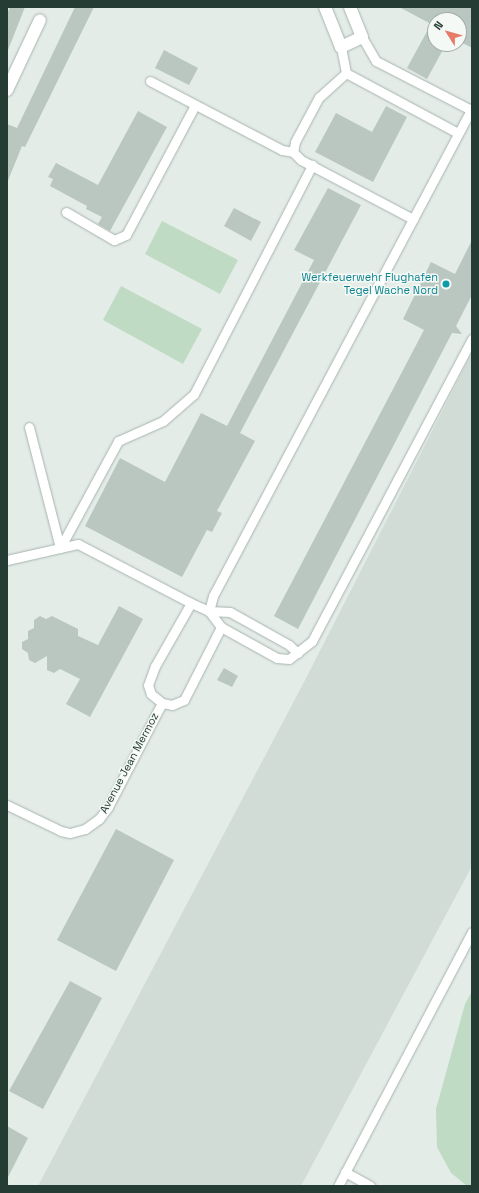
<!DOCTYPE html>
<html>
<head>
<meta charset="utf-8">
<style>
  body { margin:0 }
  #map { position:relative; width:479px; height:1193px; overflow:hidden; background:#e4ece8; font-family:"Space Grotesk",sans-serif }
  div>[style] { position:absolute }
  .built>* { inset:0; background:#d2dcd6 }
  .green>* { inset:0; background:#bfdbc4 }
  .building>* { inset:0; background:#b9c7c0 }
  .roads { filter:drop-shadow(0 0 1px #a7b4ae) drop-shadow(0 0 1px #a7b4ae) }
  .service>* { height:9px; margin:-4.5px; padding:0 4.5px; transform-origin:4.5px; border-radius:4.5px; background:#fff }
  .minor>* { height:12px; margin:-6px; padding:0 6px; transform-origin:6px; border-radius:6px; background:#fff }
  .dots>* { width:11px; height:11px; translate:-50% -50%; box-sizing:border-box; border:2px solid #f4f9f6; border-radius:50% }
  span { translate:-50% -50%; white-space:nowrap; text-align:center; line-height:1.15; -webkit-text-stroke:3px #f4f9f6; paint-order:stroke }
  .culture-label { font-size:11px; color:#0d838f }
  .right { translate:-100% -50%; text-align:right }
  .street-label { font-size:11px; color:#253c34 }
  .frame { position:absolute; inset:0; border:8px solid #253c34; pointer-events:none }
  .north { position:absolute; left:427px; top:12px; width:40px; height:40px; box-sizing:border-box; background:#f4f9f6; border:1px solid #a1ada8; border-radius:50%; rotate:307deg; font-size:11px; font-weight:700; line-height:16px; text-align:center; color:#253c34 }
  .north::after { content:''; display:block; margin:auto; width:14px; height:18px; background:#e67b68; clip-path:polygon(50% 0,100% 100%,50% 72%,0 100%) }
</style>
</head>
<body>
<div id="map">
  <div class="built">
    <i style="clip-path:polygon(472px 353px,472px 866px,301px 1186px,38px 1186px,304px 682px)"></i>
  </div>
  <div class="green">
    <i style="clip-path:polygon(162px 221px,238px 260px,220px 294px,145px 254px)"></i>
    <i style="clip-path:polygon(121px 286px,202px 329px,183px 364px,103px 320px)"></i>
    <i style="clip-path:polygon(472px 991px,472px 1186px,467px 1186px,451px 1173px,437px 1147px,436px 1109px,465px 1004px)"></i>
  </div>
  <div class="building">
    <i style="clip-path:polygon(10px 7px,25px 7px,8px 50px,7px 14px)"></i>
    <i style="clip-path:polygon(75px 7px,94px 7px,25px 147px,22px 146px,7px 183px,7px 124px,17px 128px)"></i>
    <i style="clip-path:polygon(399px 7px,472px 7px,472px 48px,459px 41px,459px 20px,435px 20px,435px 44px,446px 44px,427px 79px,407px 68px,431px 24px)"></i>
    <i style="clip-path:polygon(164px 50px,198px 68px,189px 85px,155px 68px)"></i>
    <i style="clip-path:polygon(386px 106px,407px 117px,373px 182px,315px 152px,336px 113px,372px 132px)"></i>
    <i style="clip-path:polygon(138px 111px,167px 127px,110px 231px,98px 224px,102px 217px,86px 209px,87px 206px,50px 186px,53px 179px,48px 177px,56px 163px,98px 185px)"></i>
    <i style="clip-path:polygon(328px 188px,361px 205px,240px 433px,255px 441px,217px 511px,222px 513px,212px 532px,207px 530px,182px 577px,85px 526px,120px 458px,165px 482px,201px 413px,227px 426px,314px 260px,294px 250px)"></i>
    <i style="clip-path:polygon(234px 208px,261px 222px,251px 241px,224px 226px)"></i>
    <i style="clip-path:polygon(472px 240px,472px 295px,456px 326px,462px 334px,452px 333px,298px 629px,274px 616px,424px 330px,403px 319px,431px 262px,455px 274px)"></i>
    <i style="clip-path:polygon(119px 606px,143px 619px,90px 717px,66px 704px,80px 679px,60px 669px,54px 673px,47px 670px,47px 656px,35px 663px,29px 660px,28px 653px,22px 649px,22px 642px,28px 639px,28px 631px,34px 628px,34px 620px,40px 616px,46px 619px,52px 616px,78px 629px,78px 636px,98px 645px)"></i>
    <i style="clip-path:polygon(224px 668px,238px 676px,232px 687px,217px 680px)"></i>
    <i style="clip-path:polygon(116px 829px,174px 860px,116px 971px,57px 940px)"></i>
    <i style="clip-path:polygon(70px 981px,102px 998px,43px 1109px,9px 1091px)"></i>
    <i style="clip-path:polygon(7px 1126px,28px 1138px,7px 1179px)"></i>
  </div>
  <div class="roads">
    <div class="service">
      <i style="left:362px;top:37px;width:28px;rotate:60deg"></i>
      <i style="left:376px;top:61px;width:107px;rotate:27.3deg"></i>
      <i style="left:341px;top:47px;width:26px;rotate:79deg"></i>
      <i style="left:346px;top:73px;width:36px;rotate:138deg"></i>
      <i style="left:319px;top:97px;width:51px;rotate:118.1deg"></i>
      <i style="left:295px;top:142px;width:10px;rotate:101deg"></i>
      <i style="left:293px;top:152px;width:11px;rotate:45deg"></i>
      <i style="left:301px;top:160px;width:127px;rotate:27.8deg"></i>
      <i style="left:346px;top:73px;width:127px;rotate:28.2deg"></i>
      <i style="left:150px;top:81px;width:149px;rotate:27.6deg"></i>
      <i style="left:282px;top:150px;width:11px;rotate:10deg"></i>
      <i style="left:472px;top:108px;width:552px;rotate:117.96deg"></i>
      <i style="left:213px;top:596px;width:16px;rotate:105deg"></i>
      <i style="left:209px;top:611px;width:20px;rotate:53deg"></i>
      <i style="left:221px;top:627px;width:64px;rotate:29deg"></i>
      <i style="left:277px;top:658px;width:12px;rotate:5deg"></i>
      <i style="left:289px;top:659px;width:29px;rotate:-38deg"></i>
      <i style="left:312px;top:641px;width:342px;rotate:-62.1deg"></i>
      <i style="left:66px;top:212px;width:56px;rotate:30.3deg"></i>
      <i style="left:114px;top:240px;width:13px;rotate:-23deg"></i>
      <i style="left:126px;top:235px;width:147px;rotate:-62deg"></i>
      <i style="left:29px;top:427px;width:125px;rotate:75.6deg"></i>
      <i style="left:60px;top:548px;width:122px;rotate:-61.5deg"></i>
      <i style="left:118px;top:441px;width:49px;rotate:-24deg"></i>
      <i style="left:163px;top:421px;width:41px;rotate:-41.1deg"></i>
      <i style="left:194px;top:394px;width:258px;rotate:-62.7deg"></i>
      <i style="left:7px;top:560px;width:73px;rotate:-12.7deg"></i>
      <i style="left:78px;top:544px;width:127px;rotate:27.6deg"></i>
      <i style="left:191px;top:603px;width:20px;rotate:24deg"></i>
      <i style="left:209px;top:611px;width:21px;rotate:3deg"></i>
      <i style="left:230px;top:612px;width:68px;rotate:29.2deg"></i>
      <i style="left:289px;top:645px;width:12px;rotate:42deg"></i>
      <i style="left:191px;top:603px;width:73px;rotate:119.7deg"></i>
      <i style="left:155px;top:666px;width:20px;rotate:110deg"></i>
      <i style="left:148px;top:685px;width:9px;rotate:72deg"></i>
      <i style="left:151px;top:694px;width:14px;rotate:39deg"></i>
      <i style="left:162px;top:703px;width:10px;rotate:11deg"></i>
      <i style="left:172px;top:705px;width:13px;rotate:-23deg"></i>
      <i style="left:184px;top:700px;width:82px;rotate:-63.1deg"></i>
      <i style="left:7px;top:805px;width:60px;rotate:25.7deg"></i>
      <i style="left:61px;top:831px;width:9px;rotate:13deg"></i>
      <i style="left:70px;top:833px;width:16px;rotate:-15deg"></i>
      <i style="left:85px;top:829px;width:17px;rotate:-36deg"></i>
      <i style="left:99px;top:819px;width:15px;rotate:-53deg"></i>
      <i style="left:108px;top:807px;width:117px;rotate:-62.6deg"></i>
      <i style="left:345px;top:1172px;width:29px;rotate:29deg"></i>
      <i style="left:338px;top:1186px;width:287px;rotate:-62.2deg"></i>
    </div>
    <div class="minor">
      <i style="left:325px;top:7px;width:43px;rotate:68.2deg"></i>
      <i style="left:341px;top:47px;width:23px;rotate:-25deg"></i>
      <i style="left:362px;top:37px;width:32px;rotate:-112deg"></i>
      <i style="left:7px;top:90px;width:77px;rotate:-64.8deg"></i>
    </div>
  </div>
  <div class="dots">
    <i style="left:446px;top:284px;background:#0f9aa8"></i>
  </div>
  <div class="culture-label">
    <span class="right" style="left:438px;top:284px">Werkfeuerwehr Flughafen<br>Tegel Wache Nord</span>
  </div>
  <div class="street-label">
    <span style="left:129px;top:763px;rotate:-62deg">Avenue Jean Mermoz</span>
  </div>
  <div class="frame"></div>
  <div class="north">N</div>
</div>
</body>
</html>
